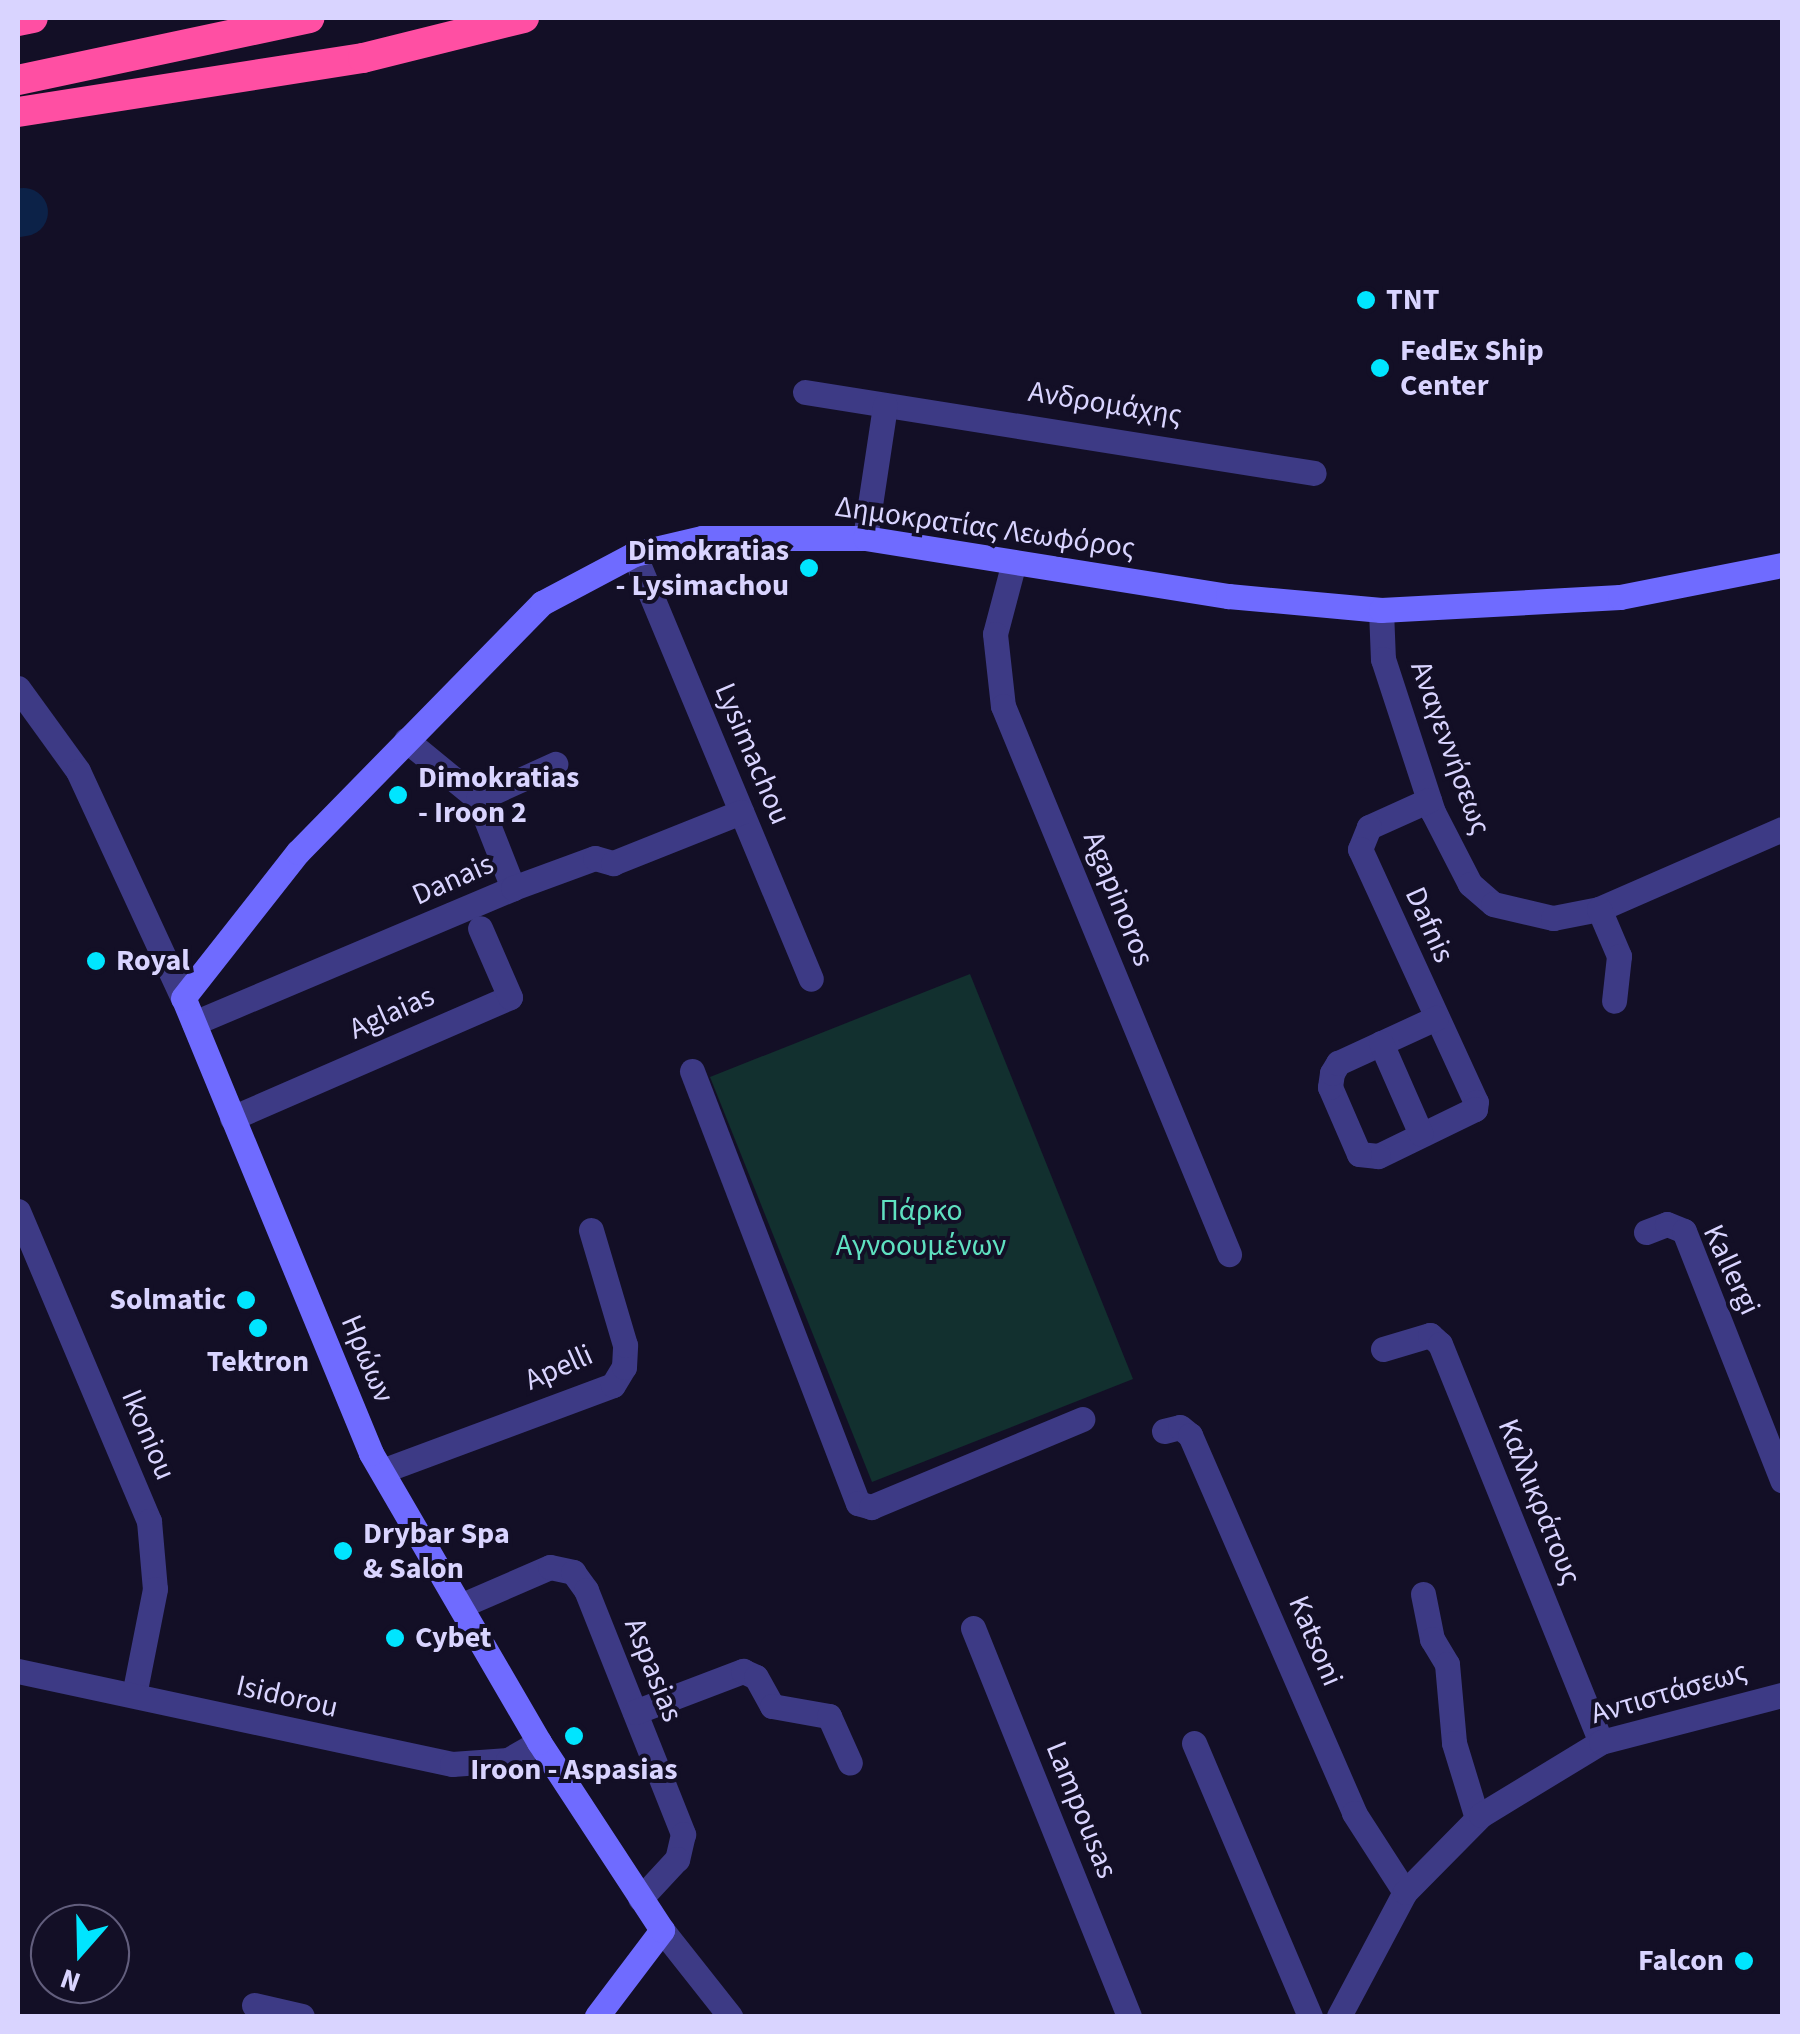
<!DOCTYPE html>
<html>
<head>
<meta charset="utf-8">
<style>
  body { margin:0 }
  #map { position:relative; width:1800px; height:2034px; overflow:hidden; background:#130f26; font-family:"Source Sans 3",sans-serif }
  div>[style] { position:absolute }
  .green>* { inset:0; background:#12302f }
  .river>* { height:48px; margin:-24px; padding:0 24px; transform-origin:24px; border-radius:24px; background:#0c2248 }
  .street>* { height:25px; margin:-12.5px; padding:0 12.5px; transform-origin:12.5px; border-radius:12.5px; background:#3d3a85 }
  .secondary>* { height:25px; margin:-12.5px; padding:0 12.5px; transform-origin:12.5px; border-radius:12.5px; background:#6f6bff }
  .highway>* { height:30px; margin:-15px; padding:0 15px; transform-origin:15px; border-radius:15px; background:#ff4fa3 }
  .dots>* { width:28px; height:28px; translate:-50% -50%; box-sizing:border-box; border:5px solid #130f26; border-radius:50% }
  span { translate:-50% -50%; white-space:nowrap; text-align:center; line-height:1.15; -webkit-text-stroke:8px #130f26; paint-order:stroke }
  .poi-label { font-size:30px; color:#d9d4ff; font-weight:700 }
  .left { translate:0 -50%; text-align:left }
  .right { translate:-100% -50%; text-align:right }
  .street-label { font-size:30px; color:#d9d4ff }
  .park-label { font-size:30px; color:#5fe0c0 }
  .frame { position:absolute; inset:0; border:20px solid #d9d4ff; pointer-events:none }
  .north { position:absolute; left:30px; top:1904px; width:100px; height:100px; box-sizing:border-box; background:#130f26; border:2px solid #625e7d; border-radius:50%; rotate:200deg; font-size:28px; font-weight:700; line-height:40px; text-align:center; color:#d9d4ff }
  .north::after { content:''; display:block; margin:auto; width:35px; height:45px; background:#00e5ff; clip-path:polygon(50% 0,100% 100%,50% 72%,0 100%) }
</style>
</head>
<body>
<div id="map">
  <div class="green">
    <i style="clip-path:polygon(970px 974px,1133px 1379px,872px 1482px,710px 1077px)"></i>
  </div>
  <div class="river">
    <i style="left:18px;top:213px;width:6px;rotate:-9deg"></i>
  </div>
  <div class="street">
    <i style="left:805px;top:392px;width:515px;rotate:9.04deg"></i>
    <i style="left:865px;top:538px;width:134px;rotate:-81.4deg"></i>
    <i style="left:634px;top:554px;width:460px;rotate:67.4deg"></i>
    <i style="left:1014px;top:562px;width:74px;rotate:104.8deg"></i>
    <i style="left:995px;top:634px;width:72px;rotate:83.7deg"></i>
    <i style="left:1003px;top:706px;width:593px;rotate:67.59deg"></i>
    <i style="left:1381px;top:610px;width:49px;rotate:87.7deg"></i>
    <i style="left:1383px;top:659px;width:161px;rotate:71.9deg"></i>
    <i style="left:1433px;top:812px;width:81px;rotate:62.8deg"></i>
    <i style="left:1470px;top:884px;width:30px;rotate:41deg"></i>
    <i style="left:1493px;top:904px;width:62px;rotate:13.1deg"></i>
    <i style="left:1553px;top:918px;width:47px;rotate:-11.1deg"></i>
    <i style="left:1599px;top:909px;width:200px;rotate:-23.6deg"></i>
    <i style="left:18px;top:688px;width:102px;rotate:54.1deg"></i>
    <i style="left:78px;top:771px;width:250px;rotate:65.2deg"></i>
    <i style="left:406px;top:740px;width:93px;rotate:39.3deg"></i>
    <i style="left:478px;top:799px;width:96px;rotate:68.5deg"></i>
    <i style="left:478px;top:799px;width:85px;rotate:-24.4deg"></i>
    <i style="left:1429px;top:800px;width:66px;rotate:155.8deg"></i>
    <i style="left:1369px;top:827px;width:24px;rotate:112deg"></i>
    <i style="left:1360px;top:849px;width:278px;rotate:65.4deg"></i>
    <i style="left:1476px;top:1102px;width:7px;rotate:98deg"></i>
    <i style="left:1475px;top:1109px;width:108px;rotate:154.1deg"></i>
    <i style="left:1378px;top:1156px;width:19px;rotate:-174deg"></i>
    <i style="left:1359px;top:1154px;width:73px;rotate:-113.4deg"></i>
    <i style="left:1330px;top:1087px;width:14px;rotate:-82deg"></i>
    <i style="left:1332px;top:1073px;width:12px;rotate:-59deg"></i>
    <i style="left:1338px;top:1063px;width:108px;rotate:-24.7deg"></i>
    <i style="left:1599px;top:909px;width:51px;rotate:66.9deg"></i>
    <i style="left:1619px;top:956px;width:45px;rotate:96.3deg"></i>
    <i style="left:194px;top:1023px;width:346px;rotate:-22.9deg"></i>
    <i style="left:513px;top:888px;width:87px;rotate:-20.1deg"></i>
    <i style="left:595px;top:858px;width:19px;rotate:16deg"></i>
    <i style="left:613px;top:863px;width:138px;rotate:-21.7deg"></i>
    <i style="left:1381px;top:1043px;width:99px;rotate:66.3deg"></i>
    <i style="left:692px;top:1071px;width:463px;rotate:69deg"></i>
    <i style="left:858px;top:1503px;width:14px;rotate:17deg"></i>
    <i style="left:871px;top:1507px;width:229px;rotate:-22.6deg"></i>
    <i style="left:232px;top:1118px;width:303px;rotate:-23.5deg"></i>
    <i style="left:510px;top:997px;width:75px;rotate:-113.5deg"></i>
    <i style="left:18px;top:1211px;width:337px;rotate:67.1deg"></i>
    <i style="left:149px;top:1521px;width:68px;rotate:85deg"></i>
    <i style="left:155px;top:1589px;width:108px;rotate:101.2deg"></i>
    <i style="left:1646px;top:1232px;width:22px;rotate:-21deg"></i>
    <i style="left:1667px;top:1224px;width:18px;rotate:22deg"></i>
    <i style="left:1684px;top:1231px;width:268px;rotate:68.5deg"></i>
    <i style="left:1383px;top:1349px;width:49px;rotate:-16.6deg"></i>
    <i style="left:1430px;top:1335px;width:13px;rotate:42deg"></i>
    <i style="left:1440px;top:1344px;width:429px;rotate:68deg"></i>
    <i style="left:1164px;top:1431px;width:16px;rotate:-14deg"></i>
    <i style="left:1180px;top:1427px;width:13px;rotate:39deg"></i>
    <i style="left:1190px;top:1435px;width:412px;rotate:66.5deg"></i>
    <i style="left:1354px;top:1813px;width:94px;rotate:57.2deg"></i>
    <i style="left:382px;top:1471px;width:246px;rotate:-20.4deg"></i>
    <i style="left:613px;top:1385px;width:21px;rotate:-59deg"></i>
    <i style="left:624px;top:1367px;width:22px;rotate:-87deg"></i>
    <i style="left:625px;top:1345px;width:120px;rotate:-106.5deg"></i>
    <i style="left:1423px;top:1594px;width:46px;rotate:78.7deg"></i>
    <i style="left:1432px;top:1639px;width:29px;rotate:59deg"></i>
    <i style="left:1447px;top:1664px;width:79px;rotate:84.9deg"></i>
    <i style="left:1454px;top:1743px;width:78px;rotate:73deg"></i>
    <i style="left:460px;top:1606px;width:98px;rotate:-23.4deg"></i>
    <i style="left:550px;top:1567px;width:24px;rotate:12deg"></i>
    <i style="left:573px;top:1572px;width:22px;rotate:54deg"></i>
    <i style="left:586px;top:1590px;width:263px;rotate:68.3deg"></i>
    <i style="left:683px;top:1834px;width:26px;rotate:103deg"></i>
    <i style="left:677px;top:1859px;width:54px;rotate:132.8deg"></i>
    <i style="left:973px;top:1628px;width:418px;rotate:68.1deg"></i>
    <i style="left:18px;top:1671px;width:444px;rotate:12.1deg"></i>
    <i style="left:452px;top:1764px;width:56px;rotate:-4.1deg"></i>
    <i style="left:508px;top:1760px;width:36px;rotate:-30deg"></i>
    <i style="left:635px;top:1712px;width:116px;rotate:-20.8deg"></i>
    <i style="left:743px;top:1671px;width:14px;rotate:25deg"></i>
    <i style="left:756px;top:1677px;width:33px;rotate:61deg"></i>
    <i style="left:772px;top:1706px;width:58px;rotate:10deg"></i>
    <i style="left:829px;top:1716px;width:51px;rotate:65.9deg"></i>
    <i style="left:1194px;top:1743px;width:297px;rotate:67deg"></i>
    <i style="left:662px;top:1930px;width:110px;rotate:51.7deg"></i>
    <i style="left:254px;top:2005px;width:49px;rotate:12.9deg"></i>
    <i style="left:1339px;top:2016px;width:140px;rotate:-62deg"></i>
    <i style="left:1405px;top:1892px;width:108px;rotate:-45.4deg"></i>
    <i style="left:1481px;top:1815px;width:140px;rotate:-31.3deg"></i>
    <i style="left:1601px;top:1742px;width:187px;rotate:-14.6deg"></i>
  </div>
  <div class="secondary">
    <i style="left:597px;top:2016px;width:108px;rotate:-52.9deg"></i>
    <i style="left:662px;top:1930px;width:225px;rotate:-123.2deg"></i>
    <i style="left:539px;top:1742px;width:334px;rotate:-120.2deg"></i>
    <i style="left:371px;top:1453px;width:492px;rotate:-112.4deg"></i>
    <i style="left:183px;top:998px;width:186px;rotate:-51.8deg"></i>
    <i style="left:298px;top:852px;width:349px;rotate:-45.6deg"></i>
    <i style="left:542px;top:603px;width:104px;rotate:-28deg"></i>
    <i style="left:634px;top:554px;width:70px;rotate:-13.2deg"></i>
    <i style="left:702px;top:538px;width:163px"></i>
    <i style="left:865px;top:538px;width:368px;rotate:9.1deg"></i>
    <i style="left:1228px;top:596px;width:154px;rotate:5.2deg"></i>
    <i style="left:1381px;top:610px;width:239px;rotate:-3.1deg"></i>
    <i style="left:1620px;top:597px;width:165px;rotate:-11.2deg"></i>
  </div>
  <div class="highway">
    <i style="left:18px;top:21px;width:15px;rotate:-11deg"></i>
    <i style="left:18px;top:80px;width:298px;rotate:-12deg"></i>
    <i style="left:18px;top:112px;width:349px;rotate:-8.9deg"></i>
    <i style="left:363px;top:58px;width:166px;rotate:-14deg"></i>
  </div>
  <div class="dots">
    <i style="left:1366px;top:300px;background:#00e5ff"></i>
    <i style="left:1380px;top:368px;background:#00e5ff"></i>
    <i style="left:809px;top:568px;background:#00e5ff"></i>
    <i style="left:398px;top:795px;background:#00e5ff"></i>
    <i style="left:96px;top:961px;background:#00e5ff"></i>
    <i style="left:246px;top:1300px;background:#00e5ff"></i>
    <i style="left:258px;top:1328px;background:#00e5ff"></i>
    <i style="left:343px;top:1551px;background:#00e5ff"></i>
    <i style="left:395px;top:1638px;background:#00e5ff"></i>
    <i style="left:574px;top:1736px;background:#00e5ff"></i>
    <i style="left:1744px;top:1961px;background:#00e5ff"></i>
  </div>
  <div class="poi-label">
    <span class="left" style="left:1386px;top:300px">TNT</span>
    <span class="left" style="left:1400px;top:368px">FedEx Ship<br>Center</span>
    <span class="right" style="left:789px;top:568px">Dimokratias<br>- Lysimachou</span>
    <span class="left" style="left:418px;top:795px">Dimokratias<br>- Iroon 2</span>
    <span class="left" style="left:116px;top:961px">Royal</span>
    <span class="right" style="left:226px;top:1300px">Solmatic</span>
    <span style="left:258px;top:1362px">Tektron</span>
    <span class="left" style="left:363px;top:1551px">Drybar Spa<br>&amp; Salon</span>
    <span class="left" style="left:415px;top:1638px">Cybet</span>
    <span style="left:574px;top:1770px">Iroon - Aspasias</span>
    <span class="right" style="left:1724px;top:1961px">Falcon</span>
  </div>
  <div class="street-label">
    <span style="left:1105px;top:404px;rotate:9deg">Ανδρομάχης</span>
    <span style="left:985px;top:528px;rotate:8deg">Δημοκρατίας Λεωφόρος</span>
    <span style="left:1450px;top:748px;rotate:70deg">Αναγεννήσεως</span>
    <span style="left:752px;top:754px;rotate:67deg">Lysimachou</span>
    <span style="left:453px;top:880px;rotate:-24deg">Danais</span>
    <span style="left:1118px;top:899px;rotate:68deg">Agapinoros</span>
    <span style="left:1429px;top:925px;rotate:66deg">Dafnis</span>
    <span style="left:392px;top:1013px;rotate:-24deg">Aglaias</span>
    <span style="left:1731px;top:1270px;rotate:65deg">Kallergi</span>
    <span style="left:367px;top:1359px;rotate:67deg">Ηρώων</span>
    <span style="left:559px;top:1368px;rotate:-24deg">Apelli</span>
    <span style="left:148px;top:1435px;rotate:67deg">Ikoniou</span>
    <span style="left:1539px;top:1502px;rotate:68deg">Καλλικράτους</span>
    <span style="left:1315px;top:1641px;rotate:67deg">Katsoni</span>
    <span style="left:653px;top:1670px;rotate:68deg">Aspasias</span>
    <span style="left:1669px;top:1693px;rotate:-16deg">Αντιστάσεως</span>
    <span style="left:287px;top:1697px;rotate:13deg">Isidorou</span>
    <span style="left:1081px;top:1810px;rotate:68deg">Lampousas</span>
  </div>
  <div class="park-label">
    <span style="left:921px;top:1228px">Πάρκο<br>Αγνοουμένων</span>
  </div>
  <div class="frame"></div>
  <div class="north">N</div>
</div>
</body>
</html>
